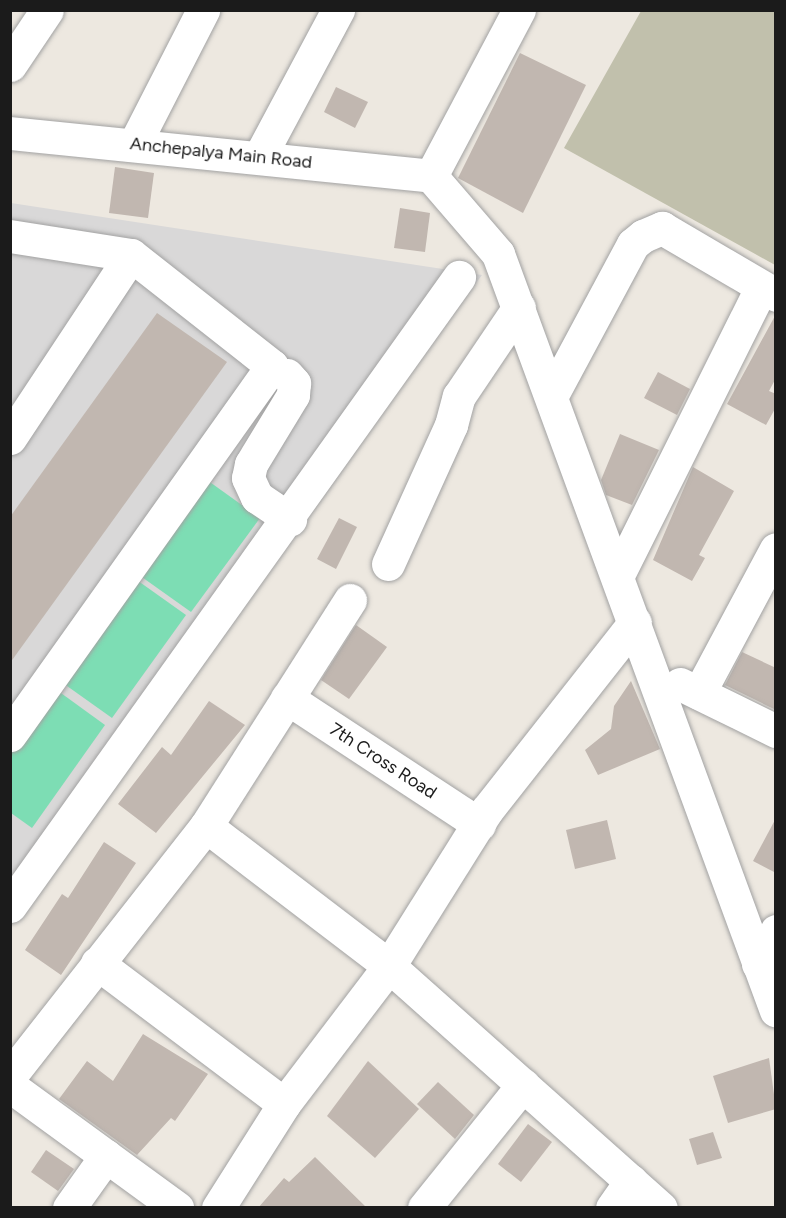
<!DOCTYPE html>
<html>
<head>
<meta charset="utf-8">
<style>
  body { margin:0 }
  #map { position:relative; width:786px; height:1218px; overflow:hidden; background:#ede8e0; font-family:Figtree,sans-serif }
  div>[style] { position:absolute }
  .residential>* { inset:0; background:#d9d8d8 }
  .construction>* { inset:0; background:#c1c0ac }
  .pitch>* { inset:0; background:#7dddb4 }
  .building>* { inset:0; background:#c1b7b0 }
  .roads { filter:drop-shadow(0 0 2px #a2a2a2) drop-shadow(0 0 2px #a2a2a2) }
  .minor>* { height:33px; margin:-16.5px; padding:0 16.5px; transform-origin:16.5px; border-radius:16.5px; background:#fff }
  span { translate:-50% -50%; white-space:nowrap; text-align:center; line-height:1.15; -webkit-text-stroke:6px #fff; paint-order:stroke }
  .street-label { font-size:18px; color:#1b1b1b }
  .frame { position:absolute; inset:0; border:12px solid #1b1b1b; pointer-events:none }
</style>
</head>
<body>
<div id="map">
  <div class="residential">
    <i style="clip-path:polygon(11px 203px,482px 275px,11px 922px)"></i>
  </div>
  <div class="construction">
    <i style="clip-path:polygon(641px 11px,775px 11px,775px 265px,564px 148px)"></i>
  </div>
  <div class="pitch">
    <i style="clip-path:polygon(207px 480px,260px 518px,191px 612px,139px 575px)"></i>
    <i style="clip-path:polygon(134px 578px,186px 615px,112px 718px,60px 681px)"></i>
    <i style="clip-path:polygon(54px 688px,105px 725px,32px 828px,11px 813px,11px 749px)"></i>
  </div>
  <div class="building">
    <i style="clip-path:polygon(520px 53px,586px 85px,523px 213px,458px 178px)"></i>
    <i style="clip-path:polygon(336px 87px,368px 102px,355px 128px,324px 112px)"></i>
    <i style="clip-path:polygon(115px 167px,154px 173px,148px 218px,109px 213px)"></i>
    <i style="clip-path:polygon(400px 208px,430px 213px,425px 252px,394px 248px)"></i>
    <i style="clip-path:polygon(157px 313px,227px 362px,10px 663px,10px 517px)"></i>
    <i style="clip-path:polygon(776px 314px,776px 378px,769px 391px,776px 394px,776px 407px,766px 425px,727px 404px)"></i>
    <i style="clip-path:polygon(658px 372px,690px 389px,677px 415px,644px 398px)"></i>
    <i style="clip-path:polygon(620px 434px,659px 450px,632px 505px,606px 495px,601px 480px)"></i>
    <i style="clip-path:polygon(693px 467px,734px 491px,699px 555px,705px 558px,692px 581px,653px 560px)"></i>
    <i style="clip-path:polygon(339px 518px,357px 527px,336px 569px,317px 559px)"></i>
    <i style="clip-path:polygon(356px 625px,387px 647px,349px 699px,321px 680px)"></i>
    <i style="clip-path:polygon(742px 652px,776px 668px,776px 710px,725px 685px)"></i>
    <i style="clip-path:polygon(631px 681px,660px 749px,598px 775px,585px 750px,611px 729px,614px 706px)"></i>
    <i style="clip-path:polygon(209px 701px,245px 725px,156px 833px,118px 804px,162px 747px,171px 755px)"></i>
    <i style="clip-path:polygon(776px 818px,776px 873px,753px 861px)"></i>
    <i style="clip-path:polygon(607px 820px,616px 859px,575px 869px,566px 830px)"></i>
    <i style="clip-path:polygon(104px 842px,136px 863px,61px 975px,25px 950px,62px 894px,68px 898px)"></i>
    <i style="clip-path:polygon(143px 1034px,208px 1074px,175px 1121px,171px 1118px,137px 1155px,59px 1099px,87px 1061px,113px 1081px)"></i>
    <i style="clip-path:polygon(769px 1058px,776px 1109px,728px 1123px,713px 1076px)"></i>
    <i style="clip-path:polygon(368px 1061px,419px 1109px,375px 1158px,327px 1116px)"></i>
    <i style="clip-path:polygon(438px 1082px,474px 1115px,455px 1139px,417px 1104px)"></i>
    <i style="clip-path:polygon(528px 1124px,552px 1142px,521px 1182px,498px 1164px)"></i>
    <i style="clip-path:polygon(713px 1132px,722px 1158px,697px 1165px,689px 1139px)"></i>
    <i style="clip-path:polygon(46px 1150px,74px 1169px,58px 1191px,31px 1172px)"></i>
    <i style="clip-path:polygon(315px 1157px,367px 1208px,258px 1208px,284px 1178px,289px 1182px)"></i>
  </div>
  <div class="roads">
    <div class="minor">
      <i style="left:10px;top:65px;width:66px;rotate:-56.1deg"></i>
      <i style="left:10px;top:133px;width:423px;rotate:5.8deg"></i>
      <i style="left:134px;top:145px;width:152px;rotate:-62.9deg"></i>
      <i style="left:260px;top:156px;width:166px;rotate:-61.9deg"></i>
      <i style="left:431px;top:176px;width:103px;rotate:49.3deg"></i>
      <i style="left:498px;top:254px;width:806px;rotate:69.83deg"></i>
      <i style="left:431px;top:176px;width:188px;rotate:-62.1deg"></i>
      <i style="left:10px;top:236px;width:122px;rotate:8.9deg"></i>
      <i style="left:131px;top:255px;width:179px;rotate:38.2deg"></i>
      <i style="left:272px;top:366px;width:453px;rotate:125.4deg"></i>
      <i style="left:287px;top:375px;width:11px;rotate:49deg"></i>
      <i style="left:294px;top:383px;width:12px;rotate:95deg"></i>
      <i style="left:293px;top:395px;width:81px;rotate:121.3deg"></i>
      <i style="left:251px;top:464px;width:14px;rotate:102deg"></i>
      <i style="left:248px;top:478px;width:21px;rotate:65deg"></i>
      <i style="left:257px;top:497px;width:40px;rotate:34deg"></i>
      <i style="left:552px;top:395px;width:171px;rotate:-61.8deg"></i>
      <i style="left:633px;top:244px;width:13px;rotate:-39deg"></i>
      <i style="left:643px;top:236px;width:21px;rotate:-23deg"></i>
      <i style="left:662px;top:228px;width:132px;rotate:30.4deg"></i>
      <i style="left:10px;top:438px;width:219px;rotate:-56.5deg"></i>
      <i style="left:388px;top:564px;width:153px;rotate:-65.6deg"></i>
      <i style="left:451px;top:425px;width:30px;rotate:-75deg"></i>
      <i style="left:459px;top:396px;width:107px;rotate:-56deg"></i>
      <i style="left:618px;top:575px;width:321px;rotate:-63.5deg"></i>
      <i style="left:680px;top:684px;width:107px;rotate:26.1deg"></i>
      <i style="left:699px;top:693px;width:163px;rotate:-61.9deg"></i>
      <i style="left:287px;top:698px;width:230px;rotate:33.3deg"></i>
      <i style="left:206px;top:826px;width:230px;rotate:37.4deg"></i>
      <i style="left:389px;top:966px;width:364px;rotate:41.7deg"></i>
      <i style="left:10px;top:906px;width:773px;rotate:-54.48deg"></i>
      <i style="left:97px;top:963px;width:234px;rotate:37deg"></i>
      <i style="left:758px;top:964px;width:38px;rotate:-61deg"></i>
      <i style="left:10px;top:1076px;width:318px;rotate:-51.9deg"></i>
      <i style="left:206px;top:826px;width:268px;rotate:-57.5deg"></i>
      <i style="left:10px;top:1086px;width:207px;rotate:36.1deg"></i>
      <i style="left:69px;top:1208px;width:64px;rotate:-54.6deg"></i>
      <i style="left:218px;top:1208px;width:123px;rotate:-57.6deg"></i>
      <i style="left:284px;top:1104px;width:173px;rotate:-52.7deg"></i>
      <i style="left:389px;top:966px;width:184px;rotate:-57.9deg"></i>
      <i style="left:487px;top:810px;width:239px;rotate:-51.8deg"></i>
      <i style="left:424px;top:1208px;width:158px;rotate:-51.2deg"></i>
      <i style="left:612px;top:1208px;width:33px;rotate:-55deg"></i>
    </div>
  </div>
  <div class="street-label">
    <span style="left:221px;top:153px;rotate:6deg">Anchepalya Main Road</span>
    <span style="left:383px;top:761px;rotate:33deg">7th Cross Road</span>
  </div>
  <div class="frame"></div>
</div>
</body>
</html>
